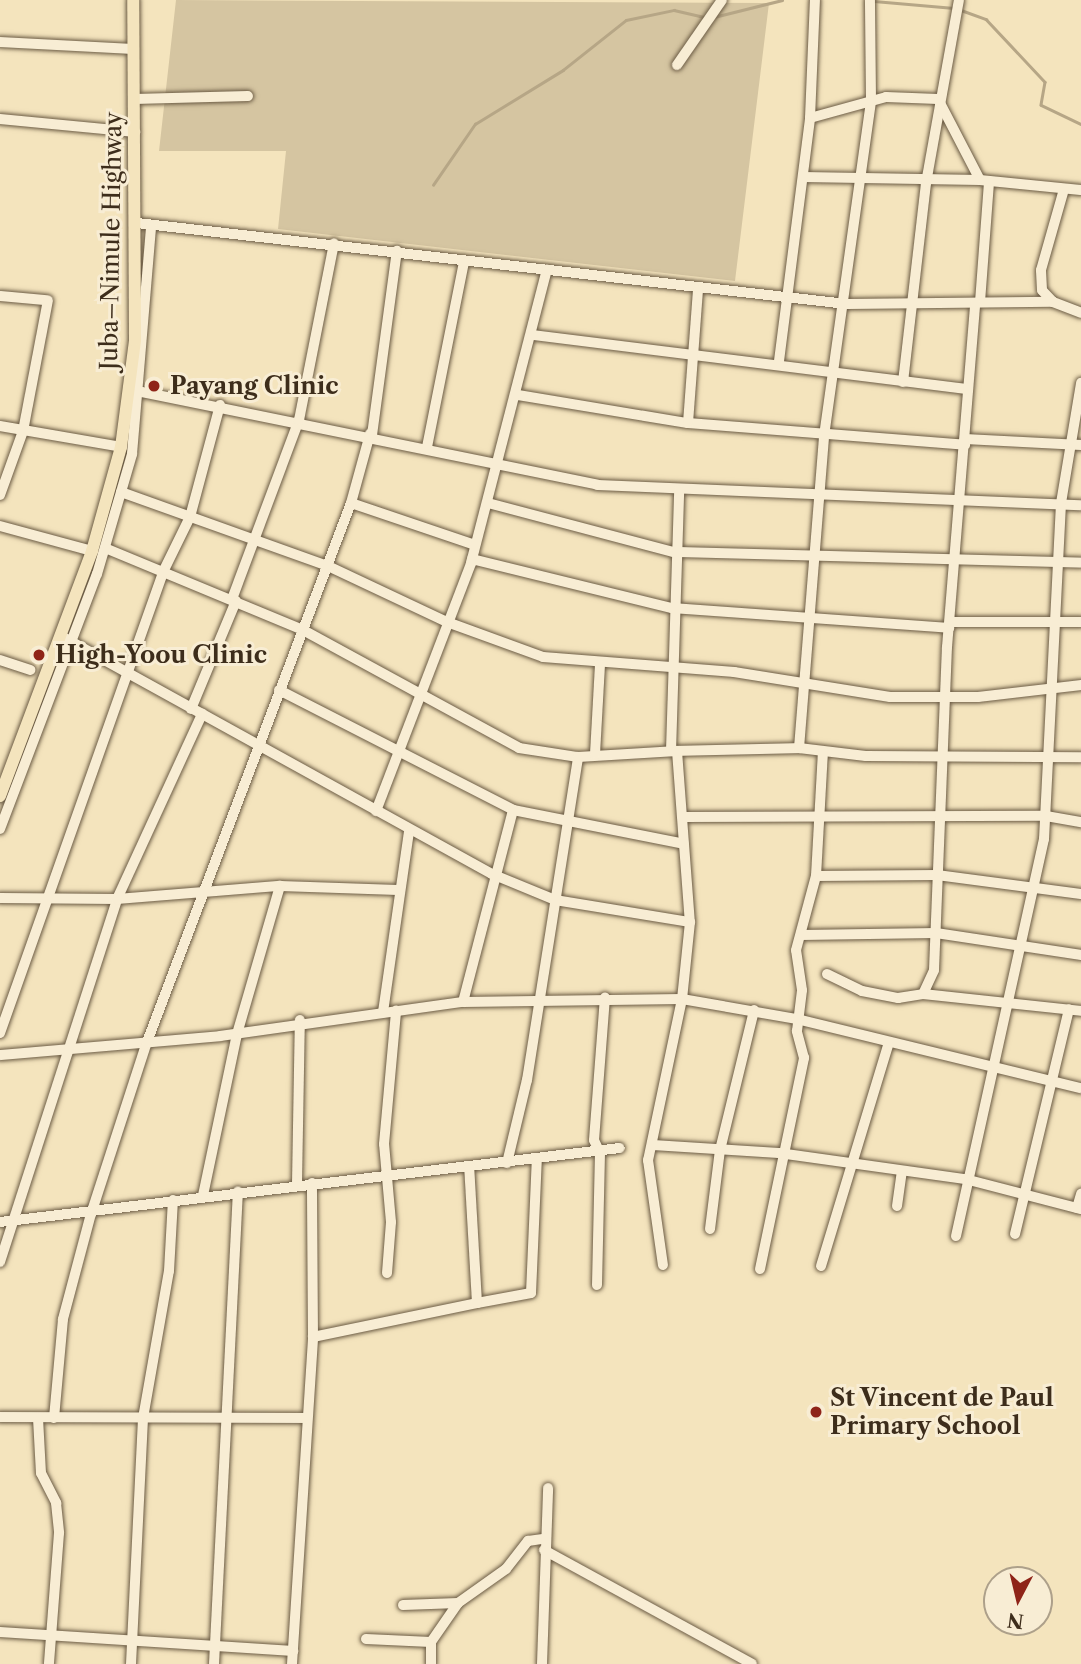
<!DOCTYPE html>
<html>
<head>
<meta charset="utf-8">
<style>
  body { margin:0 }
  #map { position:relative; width:1081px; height:1664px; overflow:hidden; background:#f4e4bd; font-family:"Libre Caslon Text",serif }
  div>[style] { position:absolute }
  .green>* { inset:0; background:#d5c5a1 }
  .stream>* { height:2.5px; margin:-1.25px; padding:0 1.25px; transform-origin:1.25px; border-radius:1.25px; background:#b6a686 }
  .roads { filter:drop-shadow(0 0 2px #6b5b44) drop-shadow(0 0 2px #6b5b44) }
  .minor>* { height:10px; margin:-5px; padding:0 5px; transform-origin:5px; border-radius:5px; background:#f8edd4 }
  .major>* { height:12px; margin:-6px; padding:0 6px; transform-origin:6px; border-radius:6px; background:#f4e4bd }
  .dots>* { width:19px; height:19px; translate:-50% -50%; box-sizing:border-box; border:4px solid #f8edd4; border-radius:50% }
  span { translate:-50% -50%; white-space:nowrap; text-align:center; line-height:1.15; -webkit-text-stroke:6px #f8edd4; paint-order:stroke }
  .street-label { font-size:24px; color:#3d2d1b }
  .poi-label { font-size:24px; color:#3d2d1b; font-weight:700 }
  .left { translate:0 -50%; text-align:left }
  .north { position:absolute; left:983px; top:1566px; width:70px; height:70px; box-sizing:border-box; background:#f8edd4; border:2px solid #ada08a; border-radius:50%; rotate:187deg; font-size:19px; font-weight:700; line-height:28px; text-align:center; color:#3d2d1b }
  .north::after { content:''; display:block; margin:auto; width:24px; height:32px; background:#8f2418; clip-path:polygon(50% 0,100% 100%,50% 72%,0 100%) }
</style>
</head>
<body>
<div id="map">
  <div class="green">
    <i style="clip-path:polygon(176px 0,769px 3px,735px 281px,278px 229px,286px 151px,159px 151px)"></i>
  </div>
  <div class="stream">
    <i style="left:874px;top:1px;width:80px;rotate:5deg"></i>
    <i style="left:961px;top:10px;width:27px;rotate:20deg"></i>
    <i style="left:986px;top:19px;width:86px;rotate:46.9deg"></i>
    <i style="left:1045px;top:82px;width:23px;rotate:100deg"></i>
    <i style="left:1041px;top:105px;width:44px;rotate:25.4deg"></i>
    <i style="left:714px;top:17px;width:70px;rotate:-14deg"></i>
    <i style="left:433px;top:185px;width:74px;rotate:-55.5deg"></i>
    <i style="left:475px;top:124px;width:103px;rotate:-31.5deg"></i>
    <i style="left:563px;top:70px;width:80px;rotate:-38.4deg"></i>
    <i style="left:626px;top:20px;width:49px;rotate:-11.8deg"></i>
    <i style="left:674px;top:10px;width:35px;rotate:13deg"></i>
  </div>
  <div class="roads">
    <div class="minor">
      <i style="left:0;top:42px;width:133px;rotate:3deg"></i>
      <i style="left:677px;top:65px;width:79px;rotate:-55.3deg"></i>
      <i style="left:134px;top:99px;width:114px;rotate:-1.5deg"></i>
      <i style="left:810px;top:118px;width:79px;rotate:-15.4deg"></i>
      <i style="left:886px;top:97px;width:52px;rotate:2.2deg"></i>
      <i style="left:938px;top:99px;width:91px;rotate:62.6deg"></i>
      <i style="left:0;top:119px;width:136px;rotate:5.5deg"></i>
      <i style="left:803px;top:177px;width:177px;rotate:1deg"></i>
      <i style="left:980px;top:180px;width:101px;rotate:5.7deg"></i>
      <i style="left:137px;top:223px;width:715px;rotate:6.51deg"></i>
      <i style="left:847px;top:304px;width:206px;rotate:-0.6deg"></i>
      <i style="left:1053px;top:302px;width:30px;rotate:21deg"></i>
      <i style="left:0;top:296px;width:45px;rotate:5.1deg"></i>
      <i style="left:980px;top:302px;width:121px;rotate:-85.7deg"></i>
      <i style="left:1053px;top:302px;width:16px;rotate:-133deg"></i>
      <i style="left:1042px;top:290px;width:20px;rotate:-93deg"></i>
      <i style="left:1041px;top:270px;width:84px;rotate:-74.1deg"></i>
      <i style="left:533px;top:335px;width:438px;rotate:7.1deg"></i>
      <i style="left:779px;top:361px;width:245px;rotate:-82.7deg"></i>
      <i style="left:810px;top:118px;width:118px;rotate:-87.6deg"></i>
      <i style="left:903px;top:382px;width:200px;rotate:-83.4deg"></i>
      <i style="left:926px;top:183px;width:186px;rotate:-79.8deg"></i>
      <i style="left:137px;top:391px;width:470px;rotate:11.5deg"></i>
      <i style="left:597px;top:485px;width:484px;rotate:2.4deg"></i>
      <i style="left:518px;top:395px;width:172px;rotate:9.4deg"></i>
      <i style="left:688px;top:423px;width:278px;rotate:4.5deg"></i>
      <i style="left:688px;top:423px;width:133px;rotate:-85.7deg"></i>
      <i style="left:0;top:426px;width:123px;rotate:9.8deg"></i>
      <i style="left:372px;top:435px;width:186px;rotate:-82.3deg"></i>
      <i style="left:965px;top:439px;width:116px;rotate:3deg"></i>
      <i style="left:427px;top:447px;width:189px;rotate:-78.7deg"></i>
      <i style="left:121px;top:492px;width:220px;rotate:19.7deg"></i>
      <i style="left:328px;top:566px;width:132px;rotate:25.2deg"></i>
      <i style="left:447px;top:622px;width:102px;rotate:20deg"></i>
      <i style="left:543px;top:657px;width:192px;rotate:4.5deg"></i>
      <i style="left:734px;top:672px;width:158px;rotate:9.1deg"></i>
      <i style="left:890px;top:697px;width:88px"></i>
      <i style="left:978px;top:697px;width:104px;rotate:-6.6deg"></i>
      <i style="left:0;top:495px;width:68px;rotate:-70.2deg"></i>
      <i style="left:23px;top:431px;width:133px;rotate:-79.2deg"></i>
      <i style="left:351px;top:503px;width:131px;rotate:18.7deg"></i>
      <i style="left:488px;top:503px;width:192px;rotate:14.8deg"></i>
      <i style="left:674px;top:552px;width:407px;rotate:1.5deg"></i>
      <i style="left:0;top:526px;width:95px;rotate:15.2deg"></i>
      <i style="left:105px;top:548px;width:214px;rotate:22.5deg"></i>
      <i style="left:303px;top:630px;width:246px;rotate:28.6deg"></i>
      <i style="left:519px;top:748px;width:60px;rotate:8.7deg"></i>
      <i style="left:578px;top:757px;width:99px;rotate:-3.5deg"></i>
      <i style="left:677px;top:751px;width:171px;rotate:85.7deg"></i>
      <i style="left:690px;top:922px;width:77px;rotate:95.9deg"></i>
      <i style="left:682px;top:999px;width:165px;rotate:101.9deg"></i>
      <i style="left:648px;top:1160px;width:106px;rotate:81.9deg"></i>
      <i style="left:472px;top:559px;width:206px;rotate:13.8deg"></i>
      <i style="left:672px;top:608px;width:278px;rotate:4.1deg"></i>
      <i style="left:232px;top:599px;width:191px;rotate:-69.5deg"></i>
      <i style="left:299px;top:420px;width:180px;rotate:-78.8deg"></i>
      <i style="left:950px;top:622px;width:131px"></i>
      <i style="left:61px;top:636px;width:492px;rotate:28.9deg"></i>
      <i style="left:492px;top:874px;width:68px;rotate:22.4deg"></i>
      <i style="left:555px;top:900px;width:137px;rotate:9.3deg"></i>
      <i style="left:0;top:660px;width:32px;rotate:18deg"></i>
      <i style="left:279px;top:690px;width:263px;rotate:27.1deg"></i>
      <i style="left:513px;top:810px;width:198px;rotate:104.6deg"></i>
      <i style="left:191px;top:709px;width:117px;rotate:-67.4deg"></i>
      <i style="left:799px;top:748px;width:67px;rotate:6.8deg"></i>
      <i style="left:866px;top:756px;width:215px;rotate:0.3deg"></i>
      <i style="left:671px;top:751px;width:261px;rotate:-88.2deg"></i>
      <i style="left:677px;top:751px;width:122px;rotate:-1.4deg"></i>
      <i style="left:799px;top:748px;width:313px;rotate:-85.4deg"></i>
      <i style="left:824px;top:436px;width:339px;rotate:-82deg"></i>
      <i style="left:871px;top:100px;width:100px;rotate:-90.6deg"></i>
      <i style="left:595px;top:754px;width:89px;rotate:-86.8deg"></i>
      <i style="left:513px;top:810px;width:174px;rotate:11.2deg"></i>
      <i style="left:376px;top:811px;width:266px;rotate:-69deg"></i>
      <i style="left:471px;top:563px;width:303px;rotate:-75.5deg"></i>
      <i style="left:684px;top:817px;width:362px;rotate:-0.2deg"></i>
      <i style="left:1046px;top:816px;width:36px;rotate:10deg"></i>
      <i style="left:0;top:829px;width:273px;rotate:-69.2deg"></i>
      <i style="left:97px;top:574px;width:125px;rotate:-73.7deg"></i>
      <i style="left:132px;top:454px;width:228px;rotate:-85.2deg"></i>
      <i style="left:816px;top:876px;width:121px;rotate:-0.5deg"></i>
      <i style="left:937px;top:875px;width:145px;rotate:7.5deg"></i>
      <i style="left:280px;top:886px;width:118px;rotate:1.9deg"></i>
      <i style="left:0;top:898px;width:117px;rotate:0.5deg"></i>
      <i style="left:117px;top:899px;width:164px;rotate:-4.6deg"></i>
      <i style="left:280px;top:886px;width:154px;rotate:106.2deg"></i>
      <i style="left:237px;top:1034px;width:166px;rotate:101.9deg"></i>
      <i style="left:801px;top:935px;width:135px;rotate:-0.8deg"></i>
      <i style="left:936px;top:933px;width:147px;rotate:8.6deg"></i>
      <i style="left:827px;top:974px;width:39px;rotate:26deg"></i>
      <i style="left:862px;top:991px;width:37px;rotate:11deg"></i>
      <i style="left:898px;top:998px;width:25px;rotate:-9deg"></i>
      <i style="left:923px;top:994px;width:26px;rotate:-65deg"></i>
      <i style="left:934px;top:970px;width:323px;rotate:-87.7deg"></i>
      <i style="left:947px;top:647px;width:345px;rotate:-85.3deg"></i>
      <i style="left:923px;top:994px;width:159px;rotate:6.1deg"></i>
      <i style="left:383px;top:1012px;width:182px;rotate:-81.8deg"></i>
      <i style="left:0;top:1033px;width:491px;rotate:-70.5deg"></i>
      <i style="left:164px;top:570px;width:59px;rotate:-63.9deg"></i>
      <i style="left:190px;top:517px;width:116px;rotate:-75deg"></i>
      <i style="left:0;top:1055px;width:221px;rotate:-4.9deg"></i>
      <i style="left:220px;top:1036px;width:245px;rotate:-8deg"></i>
      <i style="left:463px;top:1002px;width:219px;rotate:-0.8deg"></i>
      <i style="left:682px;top:999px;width:117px;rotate:9.9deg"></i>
      <i style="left:797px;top:1019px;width:292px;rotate:13.7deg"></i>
      <i style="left:653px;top:1145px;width:126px;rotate:3.6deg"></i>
      <i style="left:779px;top:1153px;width:188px;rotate:8deg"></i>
      <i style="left:965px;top:1179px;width:120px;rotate:14.5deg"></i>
      <i style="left:507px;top:1163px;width:85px;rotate:-76.5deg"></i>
      <i style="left:527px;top:1080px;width:327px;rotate:-81deg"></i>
      <i style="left:297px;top:1184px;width:164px;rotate:-89deg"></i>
      <i style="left:897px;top:1206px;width:34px;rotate:-82deg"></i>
      <i style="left:1077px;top:1208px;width:15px;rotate:-74deg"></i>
      <i style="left:0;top:1222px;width:624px;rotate:-6.81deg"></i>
      <i style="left:710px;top:1229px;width:80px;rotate:-82.8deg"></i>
      <i style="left:720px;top:1150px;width:144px;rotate:-76.3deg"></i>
      <i style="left:1015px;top:1234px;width:231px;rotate:-76.5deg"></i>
      <i style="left:956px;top:1236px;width:407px;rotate:-77.5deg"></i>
      <i style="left:1044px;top:839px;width:336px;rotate:-87.1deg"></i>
      <i style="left:1061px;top:503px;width:122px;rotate:-80.5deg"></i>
      <i style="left:0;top:1262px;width:381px;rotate:-72.1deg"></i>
      <i style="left:117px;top:899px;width:204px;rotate:-65.3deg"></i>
      <i style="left:821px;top:1266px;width:231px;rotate:-73.1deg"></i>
      <i style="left:760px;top:1269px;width:216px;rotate:-78.2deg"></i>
      <i style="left:804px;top:1058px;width:28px;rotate:-105deg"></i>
      <i style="left:797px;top:1031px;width:41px;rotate:-83deg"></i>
      <i style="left:802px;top:990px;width:40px;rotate:-98.5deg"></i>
      <i style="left:796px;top:950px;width:77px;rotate:-74.9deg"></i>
      <i style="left:816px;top:876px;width:124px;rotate:-86.8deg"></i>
      <i style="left:387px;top:1273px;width:51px;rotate:-85.5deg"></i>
      <i style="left:391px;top:1222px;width:78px;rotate:-95.1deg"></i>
      <i style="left:384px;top:1144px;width:134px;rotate:-84.8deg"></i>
      <i style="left:597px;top:1285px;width:132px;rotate:-88.7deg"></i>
      <i style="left:600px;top:1153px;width:14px;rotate:-115deg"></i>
      <i style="left:594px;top:1140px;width:143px;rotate:-85.6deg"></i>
      <i style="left:477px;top:1303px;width:55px;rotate:-10.5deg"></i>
      <i style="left:531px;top:1293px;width:135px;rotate:-87.5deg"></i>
      <i style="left:313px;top:1337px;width:167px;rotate:-11.7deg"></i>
      <i style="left:477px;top:1303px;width:137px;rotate:-93.3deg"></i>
      <i style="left:0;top:1417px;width:307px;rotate:0.2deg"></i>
      <i style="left:38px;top:1418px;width:55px;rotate:86.9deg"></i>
      <i style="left:41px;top:1473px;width:34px;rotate:63deg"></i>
      <i style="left:56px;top:1503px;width:30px;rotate:84deg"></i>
      <i style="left:59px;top:1533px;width:131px;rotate:94.4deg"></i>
      <i style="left:54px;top:1418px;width:99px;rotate:-84.8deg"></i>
      <i style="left:63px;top:1319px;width:109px;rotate:-75.1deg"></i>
      <i style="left:91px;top:1214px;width:181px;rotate:-72deg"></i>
      <i style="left:147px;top:1042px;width:576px;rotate:-69.27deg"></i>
      <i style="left:351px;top:503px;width:72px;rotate:-74.6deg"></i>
      <i style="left:544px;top:1550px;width:237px;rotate:28.7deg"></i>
      <i style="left:403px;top:1605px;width:55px;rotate:-2.1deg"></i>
      <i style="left:458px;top:1603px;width:59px;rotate:-35.3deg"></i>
      <i style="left:506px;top:1569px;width:36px;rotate:-52deg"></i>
      <i style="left:528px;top:1541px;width:15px;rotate:-8deg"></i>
      <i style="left:0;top:1632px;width:294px;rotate:3.7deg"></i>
      <i style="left:366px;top:1639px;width:65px;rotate:2.6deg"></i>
      <i style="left:431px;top:1642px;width:47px;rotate:-55.3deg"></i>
      <i style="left:431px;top:1642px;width:22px;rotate:90deg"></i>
      <i style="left:131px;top:1664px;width:246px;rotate:-87.2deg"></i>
      <i style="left:143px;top:1418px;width:149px;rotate:-80deg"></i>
      <i style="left:169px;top:1271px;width:71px;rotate:-86.8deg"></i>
      <i style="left:214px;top:1664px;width:473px;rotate:-87.1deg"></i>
      <i style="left:292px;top:1664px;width:328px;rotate:-86.3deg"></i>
      <i style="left:313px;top:1337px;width:154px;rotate:-90.4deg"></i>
      <i style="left:542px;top:1664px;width:176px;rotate:-88deg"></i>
    </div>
    <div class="major">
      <i style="left:0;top:796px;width:262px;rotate:-69.4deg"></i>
      <i style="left:92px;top:551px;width:108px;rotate:-74.4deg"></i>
      <i style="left:121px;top:447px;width:108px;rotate:-82.5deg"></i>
      <i style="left:135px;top:340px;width:340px;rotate:-90.3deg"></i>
    </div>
  </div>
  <div class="dots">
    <i style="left:154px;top:386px;background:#8f2418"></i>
    <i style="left:39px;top:655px;background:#8f2418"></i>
    <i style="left:816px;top:1412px;background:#8f2418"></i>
  </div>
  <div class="street-label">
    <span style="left:111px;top:241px;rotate:-89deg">Juba–Nimule Highway</span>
  </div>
  <div class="poi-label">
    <span class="left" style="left:170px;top:386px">Payang Clinic</span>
    <span class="left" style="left:55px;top:655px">High-Yoou Clinic</span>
    <span class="left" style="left:830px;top:1412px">St Vincent de Paul<br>Primary School</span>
  </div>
  <div class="north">N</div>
</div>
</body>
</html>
